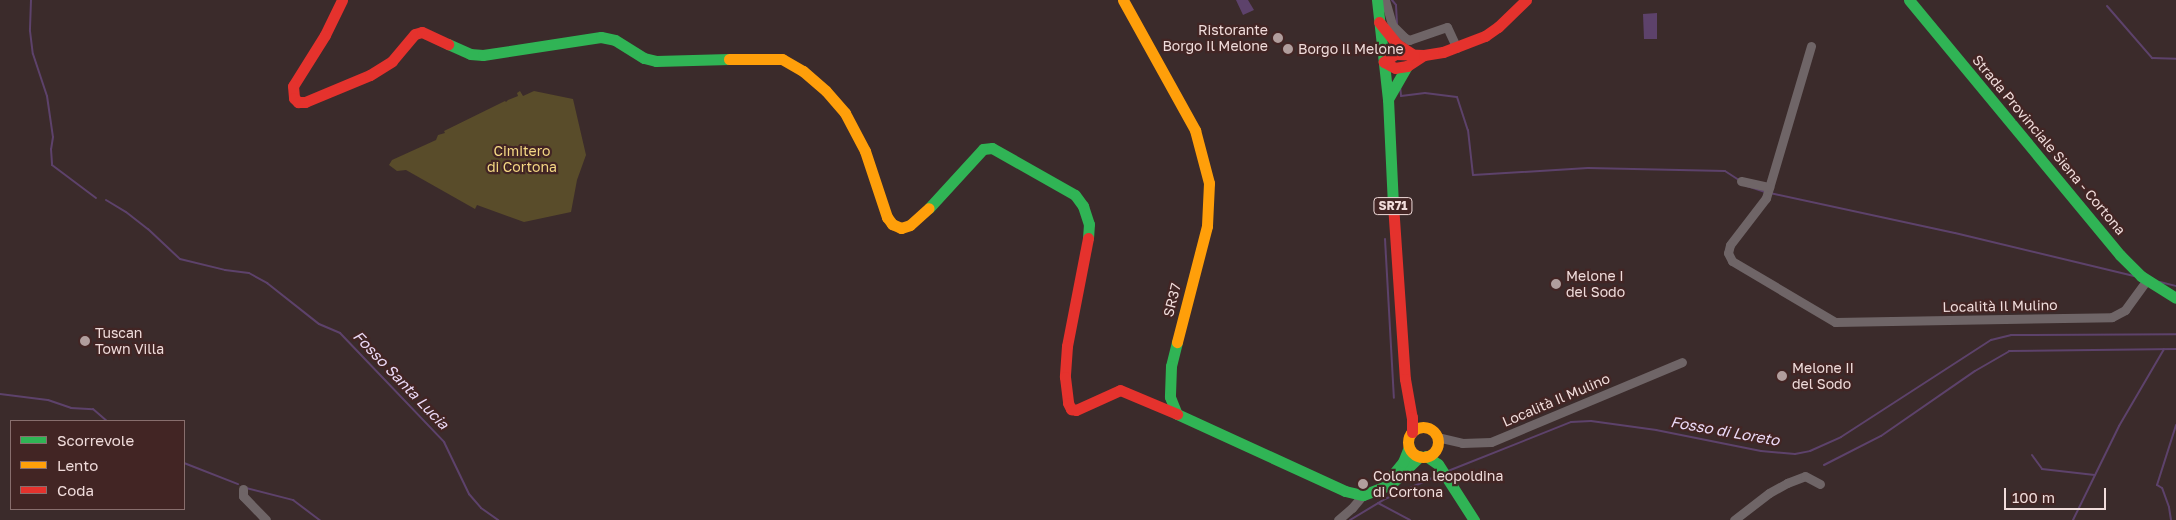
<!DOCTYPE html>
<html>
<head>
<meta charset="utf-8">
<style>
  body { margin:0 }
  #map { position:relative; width:2176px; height:520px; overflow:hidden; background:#3b2b2b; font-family:"Golos Text",sans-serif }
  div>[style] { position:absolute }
  .green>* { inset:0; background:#594c2a }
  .water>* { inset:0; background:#5d426b }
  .stream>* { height:2px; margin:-1px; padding:0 1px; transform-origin:1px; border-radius:1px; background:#5d426b }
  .street>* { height:9px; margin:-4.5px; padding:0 4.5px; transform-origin:4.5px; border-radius:4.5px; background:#6f6567 }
  .fast>* { height:11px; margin:-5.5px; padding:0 5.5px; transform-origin:5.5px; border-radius:5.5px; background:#30b455 }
  .slow>* { height:11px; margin:-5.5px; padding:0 5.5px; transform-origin:5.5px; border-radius:5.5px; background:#ff9f0a }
  .slow>.ring { margin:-5.5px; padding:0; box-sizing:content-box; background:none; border:11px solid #ff9f0a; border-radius:50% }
  .jam>* { height:11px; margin:-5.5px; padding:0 5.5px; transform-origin:5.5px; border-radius:5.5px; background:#e5322d }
  .dots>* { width:14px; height:14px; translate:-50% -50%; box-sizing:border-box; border:2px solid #422524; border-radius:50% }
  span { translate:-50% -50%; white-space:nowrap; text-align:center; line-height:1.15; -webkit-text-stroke:4.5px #422524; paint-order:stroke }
  .shield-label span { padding:1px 4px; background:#422524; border:1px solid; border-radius:4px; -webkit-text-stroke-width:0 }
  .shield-label { font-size:12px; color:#f0dcdb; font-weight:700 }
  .poi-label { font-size:14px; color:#f0dcdb }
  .right { translate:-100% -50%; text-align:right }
  .left { translate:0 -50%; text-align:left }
  .street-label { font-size:14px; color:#f0dcdb }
  .park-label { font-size:14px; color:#f5d884 }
  .water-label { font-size:15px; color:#ebd9f6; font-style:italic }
  .legend { position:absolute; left:10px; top:420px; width:175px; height:90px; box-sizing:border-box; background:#422524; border:1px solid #886e6d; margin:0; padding:6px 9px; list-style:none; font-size:15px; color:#f0dcdb }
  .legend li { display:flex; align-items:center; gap:10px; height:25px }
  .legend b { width:25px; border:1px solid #886e6d }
  .scale { position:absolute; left:2004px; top:488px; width:102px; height:22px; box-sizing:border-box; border:2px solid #f0dcdb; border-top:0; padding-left:6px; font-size:15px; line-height:18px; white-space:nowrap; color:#f0dcdb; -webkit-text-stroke:4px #422524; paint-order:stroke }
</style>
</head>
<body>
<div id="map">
  <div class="green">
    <i style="clip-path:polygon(520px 91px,523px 96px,534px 91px,573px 99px,586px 155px,577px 180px,571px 212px,524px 222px,477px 205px,475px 209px,406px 170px,397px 171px,389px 165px,392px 160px,436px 140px,438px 135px,445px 133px,444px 131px,505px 101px,506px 102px,508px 100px,518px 96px,517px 93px)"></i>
  </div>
  <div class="water">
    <i style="clip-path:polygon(1236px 0,1248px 0,1254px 10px,1243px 15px)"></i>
    <i style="clip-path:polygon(1657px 13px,1657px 39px,1644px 39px,1643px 14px)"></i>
  </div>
  <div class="stream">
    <i style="left:31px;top:0;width:31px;rotate:92deg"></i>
    <i style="left:30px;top:31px;width:23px;rotate:83deg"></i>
    <i style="left:33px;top:54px;width:44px;rotate:71.6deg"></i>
    <i style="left:47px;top:96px;width:41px;rotate:81.7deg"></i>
    <i style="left:53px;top:137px;width:12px;rotate:99deg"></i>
    <i style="left:51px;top:149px;width:16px;rotate:86deg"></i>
    <i style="left:52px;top:165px;width:55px;rotate:36.9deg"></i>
    <i style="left:1392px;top:0;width:6px;rotate:51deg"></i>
    <i style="left:1396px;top:5px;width:19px;rotate:87deg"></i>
    <i style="left:2107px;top:6px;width:69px;rotate:49.1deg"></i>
    <i style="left:2152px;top:58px;width:24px;rotate:2deg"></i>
    <i style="left:1400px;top:86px;width:10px;rotate:84deg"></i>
    <i style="left:1401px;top:96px;width:24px;rotate:-7deg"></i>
    <i style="left:1425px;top:93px;width:32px;rotate:7deg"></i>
    <i style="left:1457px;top:97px;width:35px;rotate:72deg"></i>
    <i style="left:1468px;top:130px;width:45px;rotate:83.7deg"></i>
    <i style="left:1473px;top:175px;width:115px;rotate:-3.5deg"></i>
    <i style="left:1588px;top:168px;width:137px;rotate:1.3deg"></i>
    <i style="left:1725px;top:171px;width:17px;rotate:33deg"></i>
    <i style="left:1747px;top:186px;width:20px;rotate:18deg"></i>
    <i style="left:1770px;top:193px;width:189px;rotate:12.2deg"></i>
    <i style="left:1955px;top:233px;width:184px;rotate:13.5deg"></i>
    <i style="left:106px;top:200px;width:23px;rotate:31deg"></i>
    <i style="left:126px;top:212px;width:28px;rotate:38deg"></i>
    <i style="left:148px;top:229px;width:44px;rotate:43.2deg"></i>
    <i style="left:180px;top:259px;width:46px;rotate:13.7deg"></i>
    <i style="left:225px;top:270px;width:24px;rotate:7deg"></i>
    <i style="left:249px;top:273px;width:21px;rotate:29deg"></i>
    <i style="left:267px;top:283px;width:66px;rotate:38.3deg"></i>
    <i style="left:319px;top:324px;width:23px;rotate:23deg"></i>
    <i style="left:340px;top:333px;width:151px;rotate:46.3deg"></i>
    <i style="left:444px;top:442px;width:58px;rotate:64.3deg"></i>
    <i style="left:469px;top:494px;width:18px;rotate:49deg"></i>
    <i style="left:481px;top:508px;width:21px;rotate:35deg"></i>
    <i style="left:1385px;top:239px;width:159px;rotate:86.8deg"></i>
    <i style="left:2160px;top:282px;width:16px;rotate:14deg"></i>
    <i style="left:0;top:394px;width:48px;rotate:7.1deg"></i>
    <i style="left:48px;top:400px;width:24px;rotate:19deg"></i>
    <i style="left:71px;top:408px;width:22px;rotate:3deg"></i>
    <i style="left:93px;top:409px;width:18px;rotate:41deg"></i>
    <i style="left:2032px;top:455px;width:17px;rotate:54deg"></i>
    <i style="left:2042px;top:469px;width:53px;rotate:6.5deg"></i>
    <i style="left:184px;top:463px;width:58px;rotate:21.3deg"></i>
    <i style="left:1824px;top:465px;width:64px;rotate:-27deg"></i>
    <i style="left:1881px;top:436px;width:114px;rotate:-34.7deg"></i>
    <i style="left:1975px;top:371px;width:39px;rotate:-30deg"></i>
    <i style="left:2009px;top:351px;width:167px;rotate:-0.7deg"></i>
    <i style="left:1448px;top:471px;width:132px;rotate:-21.7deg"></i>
    <i style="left:1571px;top:422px;width:20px;rotate:-3deg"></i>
    <i style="left:1591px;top:421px;width:66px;rotate:7.9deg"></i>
    <i style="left:1656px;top:430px;width:107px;rotate:11.3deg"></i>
    <i style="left:1761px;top:451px;width:34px;rotate:5deg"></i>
    <i style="left:1795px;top:454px;width:15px;rotate:-11deg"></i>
    <i style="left:1810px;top:451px;width:34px;rotate:-24deg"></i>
    <i style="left:1841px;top:437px;width:179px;rotate:-32.9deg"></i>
    <i style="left:1991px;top:340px;width:21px;rotate:-14deg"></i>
    <i style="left:2011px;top:335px;width:165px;rotate:-0.3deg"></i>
    <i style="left:246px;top:488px;width:49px;rotate:14.3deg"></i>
    <i style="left:293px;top:500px;width:34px;rotate:37deg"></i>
    <i style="left:1378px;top:503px;width:36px;rotate:28deg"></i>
    <i style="left:1350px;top:520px;width:41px;rotate:-31deg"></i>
    <i style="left:1385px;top:499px;width:59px;rotate:-24deg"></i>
    <i style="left:2073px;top:520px;width:105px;rotate:-63.9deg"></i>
    <i style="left:2119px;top:426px;width:89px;rotate:-59.7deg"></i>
    <i style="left:2171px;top:520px;width:13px;rotate:-99deg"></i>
    <i style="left:2169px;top:507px;width:20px;rotate:-110deg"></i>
    <i style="left:2162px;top:488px;width:6px;rotate:-149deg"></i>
    <i style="left:2157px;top:485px;width:63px;rotate:-72.4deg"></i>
  </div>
  <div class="street">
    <i style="left:1385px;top:0;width:26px;rotate:74deg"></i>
    <i style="left:1392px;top:25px;width:17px;rotate:45deg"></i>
    <i style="left:1404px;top:37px;width:6px;rotate:31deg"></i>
    <i style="left:1409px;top:40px;width:40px;rotate:-18.9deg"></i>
    <i style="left:1447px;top:27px;width:23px;rotate:65deg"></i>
    <i style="left:1811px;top:46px;width:159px;rotate:106.5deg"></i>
    <i style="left:1766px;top:198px;width:59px;rotate:127.5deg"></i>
    <i style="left:1730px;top:245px;width:8px;rotate:104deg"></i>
    <i style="left:1728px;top:253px;width:9px;rotate:63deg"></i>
    <i style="left:1732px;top:261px;width:120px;rotate:30.6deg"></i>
    <i style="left:1835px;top:322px;width:277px;rotate:-1deg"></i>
    <i style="left:2112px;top:317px;width:15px;rotate:-28deg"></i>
    <i style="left:2125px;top:310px;width:37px;rotate:-54deg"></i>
    <i style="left:1741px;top:181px;width:29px;rotate:12deg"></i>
    <i style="left:1437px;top:437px;width:26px;rotate:13deg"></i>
    <i style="left:1462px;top:443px;width:29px;rotate:-2deg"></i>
    <i style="left:1491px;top:442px;width:207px;rotate:-22.7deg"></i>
    <i style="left:243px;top:489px;width:7px;rotate:90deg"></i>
    <i style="left:243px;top:496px;width:33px;rotate:46deg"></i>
    <i style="left:1338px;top:520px;width:18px;rotate:-41deg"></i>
    <i style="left:1352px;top:508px;width:17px;rotate:-50deg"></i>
    <i style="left:1734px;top:520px;width:44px;rotate:-37.6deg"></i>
    <i style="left:1769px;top:493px;width:21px;rotate:-29deg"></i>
    <i style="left:1787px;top:483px;width:19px;rotate:-21deg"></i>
    <i style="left:1805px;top:476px;width:17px;rotate:28deg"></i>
  </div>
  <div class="fast">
    <i style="left:1377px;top:0;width:100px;rotate:83.7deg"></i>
    <i style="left:1388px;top:99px;width:105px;rotate:87.3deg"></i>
    <i style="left:1909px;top:0;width:331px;rotate:50.4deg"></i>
    <i style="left:2120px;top:255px;width:30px;rotate:45deg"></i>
    <i style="left:2141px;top:276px;width:41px;rotate:32.2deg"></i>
    <i style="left:448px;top:44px;width:24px;rotate:24deg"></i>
    <i style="left:470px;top:54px;width:13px;rotate:4deg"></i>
    <i style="left:483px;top:55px;width:119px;rotate:-8.7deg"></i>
    <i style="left:601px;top:37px;width:14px;rotate:12deg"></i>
    <i style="left:615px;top:40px;width:34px;rotate:32deg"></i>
    <i style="left:644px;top:58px;width:12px;rotate:14deg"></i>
    <i style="left:656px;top:61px;width:73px;rotate:-1.6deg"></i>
    <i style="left:1388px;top:99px;width:38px;rotate:-60deg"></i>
    <i style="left:929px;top:208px;width:80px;rotate:-47.5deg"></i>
    <i style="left:983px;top:149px;width:9px;rotate:-6deg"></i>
    <i style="left:992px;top:148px;width:95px;rotate:29.5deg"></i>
    <i style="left:1075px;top:195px;width:14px;rotate:54deg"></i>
    <i style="left:1083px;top:206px;width:19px;rotate:72deg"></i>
    <i style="left:1089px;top:224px;width:14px;rotate:94deg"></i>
    <i style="left:1177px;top:342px;width:25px;rotate:104deg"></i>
    <i style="left:1171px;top:366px;width:31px;rotate:92deg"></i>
    <i style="left:1170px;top:397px;width:18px;rotate:68deg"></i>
    <i style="left:1177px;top:414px;width:185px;rotate:24.6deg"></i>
    <i style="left:1345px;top:491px;width:18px;rotate:13deg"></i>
    <i style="left:1363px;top:495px;width:30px;rotate:-21deg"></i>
    <i style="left:1391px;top:484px;width:40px;rotate:-44deg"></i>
    <i style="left:1426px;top:456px;width:14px;rotate:34deg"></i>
    <i style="left:1438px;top:464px;width:67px;rotate:57.3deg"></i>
    <i style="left:1394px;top:473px;width:14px;rotate:-51deg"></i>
    <i style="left:1403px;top:462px;width:16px;rotate:-68deg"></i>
  </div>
  <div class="slow">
    <i style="left:1123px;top:0;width:149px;rotate:61deg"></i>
    <i style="left:1195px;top:130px;width:55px;rotate:75.2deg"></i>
    <i style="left:1209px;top:183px;width:43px;rotate:92.7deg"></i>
    <i style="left:1207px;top:226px;width:120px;rotate:104.5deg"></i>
    <i style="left:729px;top:59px;width:53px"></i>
    <i style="left:782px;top:59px;width:24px;rotate:30deg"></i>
    <i style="left:803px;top:71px;width:30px;rotate:41deg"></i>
    <i style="left:826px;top:91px;width:29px;rotate:49deg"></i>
    <i style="left:845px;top:113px;width:43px;rotate:62.2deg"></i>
    <i style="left:865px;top:151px;width:70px;rotate:71.6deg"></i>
    <i style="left:887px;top:217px;width:9px;rotate:54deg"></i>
    <i style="left:892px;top:224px;width:10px;rotate:24deg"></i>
    <i style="left:901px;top:228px;width:9px;rotate:-18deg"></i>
    <i style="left:910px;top:225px;width:25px;rotate:-42deg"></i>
    <i class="ring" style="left:1408px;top:427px;width:19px;height:19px"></i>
  </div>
  <div class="jam">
    <i style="left:342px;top:0;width:39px;rotate:116deg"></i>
    <i style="left:325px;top:35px;width:60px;rotate:122.1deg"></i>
    <i style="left:293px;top:86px;width:12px;rotate:85deg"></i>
    <i style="left:294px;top:98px;width:6px;rotate:45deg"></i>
    <i style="left:298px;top:102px;width:7px"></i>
    <i style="left:305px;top:102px;width:70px;rotate:-22.6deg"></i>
    <i style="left:370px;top:75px;width:26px;rotate:-32deg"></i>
    <i style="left:392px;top:61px;width:35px;rotate:-50deg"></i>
    <i style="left:415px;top:34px;width:7px;rotate:-16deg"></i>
    <i style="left:422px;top:32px;width:29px;rotate:25deg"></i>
    <i style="left:1379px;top:22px;width:28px;rotate:51deg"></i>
    <i style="left:1397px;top:44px;width:17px;rotate:33deg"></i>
    <i style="left:1424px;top:55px;width:20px;rotate:147deg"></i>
    <i style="left:1407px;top:66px;width:12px;rotate:171deg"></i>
    <i style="left:1395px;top:68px;width:13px;rotate:-151deg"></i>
    <i style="left:1384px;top:62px;width:14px;rotate:-36deg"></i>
    <i style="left:1395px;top:54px;width:29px;rotate:2deg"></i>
    <i style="left:1424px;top:55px;width:19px;rotate:-9deg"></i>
    <i style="left:1443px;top:52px;width:45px;rotate:-20.9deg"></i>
    <i style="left:1485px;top:36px;width:16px;rotate:-35deg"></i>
    <i style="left:1498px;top:27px;width:39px;rotate:-44deg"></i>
    <i style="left:1393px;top:204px;width:175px;rotate:86.1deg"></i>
    <i style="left:1405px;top:379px;width:39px;rotate:80deg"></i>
    <i style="left:1412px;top:417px;width:15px;rotate:90deg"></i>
    <i style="left:1088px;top:238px;width:110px;rotate:101deg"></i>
    <i style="left:1067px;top:346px;width:31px;rotate:94deg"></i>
    <i style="left:1065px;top:377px;width:26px;rotate:83deg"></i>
    <i style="left:1068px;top:403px;width:7px;rotate:63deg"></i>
    <i style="left:1071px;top:409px;width:5px;rotate:11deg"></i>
    <i style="left:1076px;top:410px;width:48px;rotate:-24.4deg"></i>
    <i style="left:1120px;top:390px;width:62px;rotate:22.8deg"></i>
  </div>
  <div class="dots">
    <i style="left:1278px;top:38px;background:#b19e9d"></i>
    <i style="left:1288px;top:49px;background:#b19e9d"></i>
    <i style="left:1556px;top:284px;background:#b19e9d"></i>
    <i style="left:85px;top:341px;background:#b19e9d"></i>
    <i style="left:1782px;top:376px;background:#b19e9d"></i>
    <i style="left:1363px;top:484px;background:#b19e9d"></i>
  </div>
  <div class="shield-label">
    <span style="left:1393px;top:206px">SR71</span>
  </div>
  <div class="poi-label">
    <span class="right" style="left:1268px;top:38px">Ristorante<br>Borgo Il Melone</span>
    <span class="left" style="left:1298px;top:49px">Borgo Il Melone</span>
    <span class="left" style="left:1566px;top:284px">Melone I<br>del Sodo</span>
    <span class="left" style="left:95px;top:341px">Tuscan<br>Town Villa</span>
    <span class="left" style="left:1792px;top:376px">Melone II<br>del Sodo</span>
    <span class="left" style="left:1373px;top:484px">Colonna leopoldina<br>di Cortona</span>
  </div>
  <div class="street-label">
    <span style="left:2049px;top:145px;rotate:50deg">Strada Provinciale Siena - Cortona</span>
    <span style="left:1172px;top:300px;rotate:-76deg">SR37</span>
    <span style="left:2000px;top:306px;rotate:-1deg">Località Il Mulino</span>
    <span style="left:1556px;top:400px;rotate:-23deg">Località Il Mulino</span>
  </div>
  <div class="park-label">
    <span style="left:522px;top:159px">Cimitero<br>di Cortona</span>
  </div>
  <div class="water-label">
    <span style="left:401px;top:380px;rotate:46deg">Fosso Santa Lucia</span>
    <span style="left:1725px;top:431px;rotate:10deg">Fosso di Loreto</span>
  </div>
  <ul class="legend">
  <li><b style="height:6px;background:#30b455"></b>Scorrevole</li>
  <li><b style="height:6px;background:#ff9f0a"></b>Lento</li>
  <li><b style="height:6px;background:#e5322d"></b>Coda</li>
  </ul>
  <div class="scale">100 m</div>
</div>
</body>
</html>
